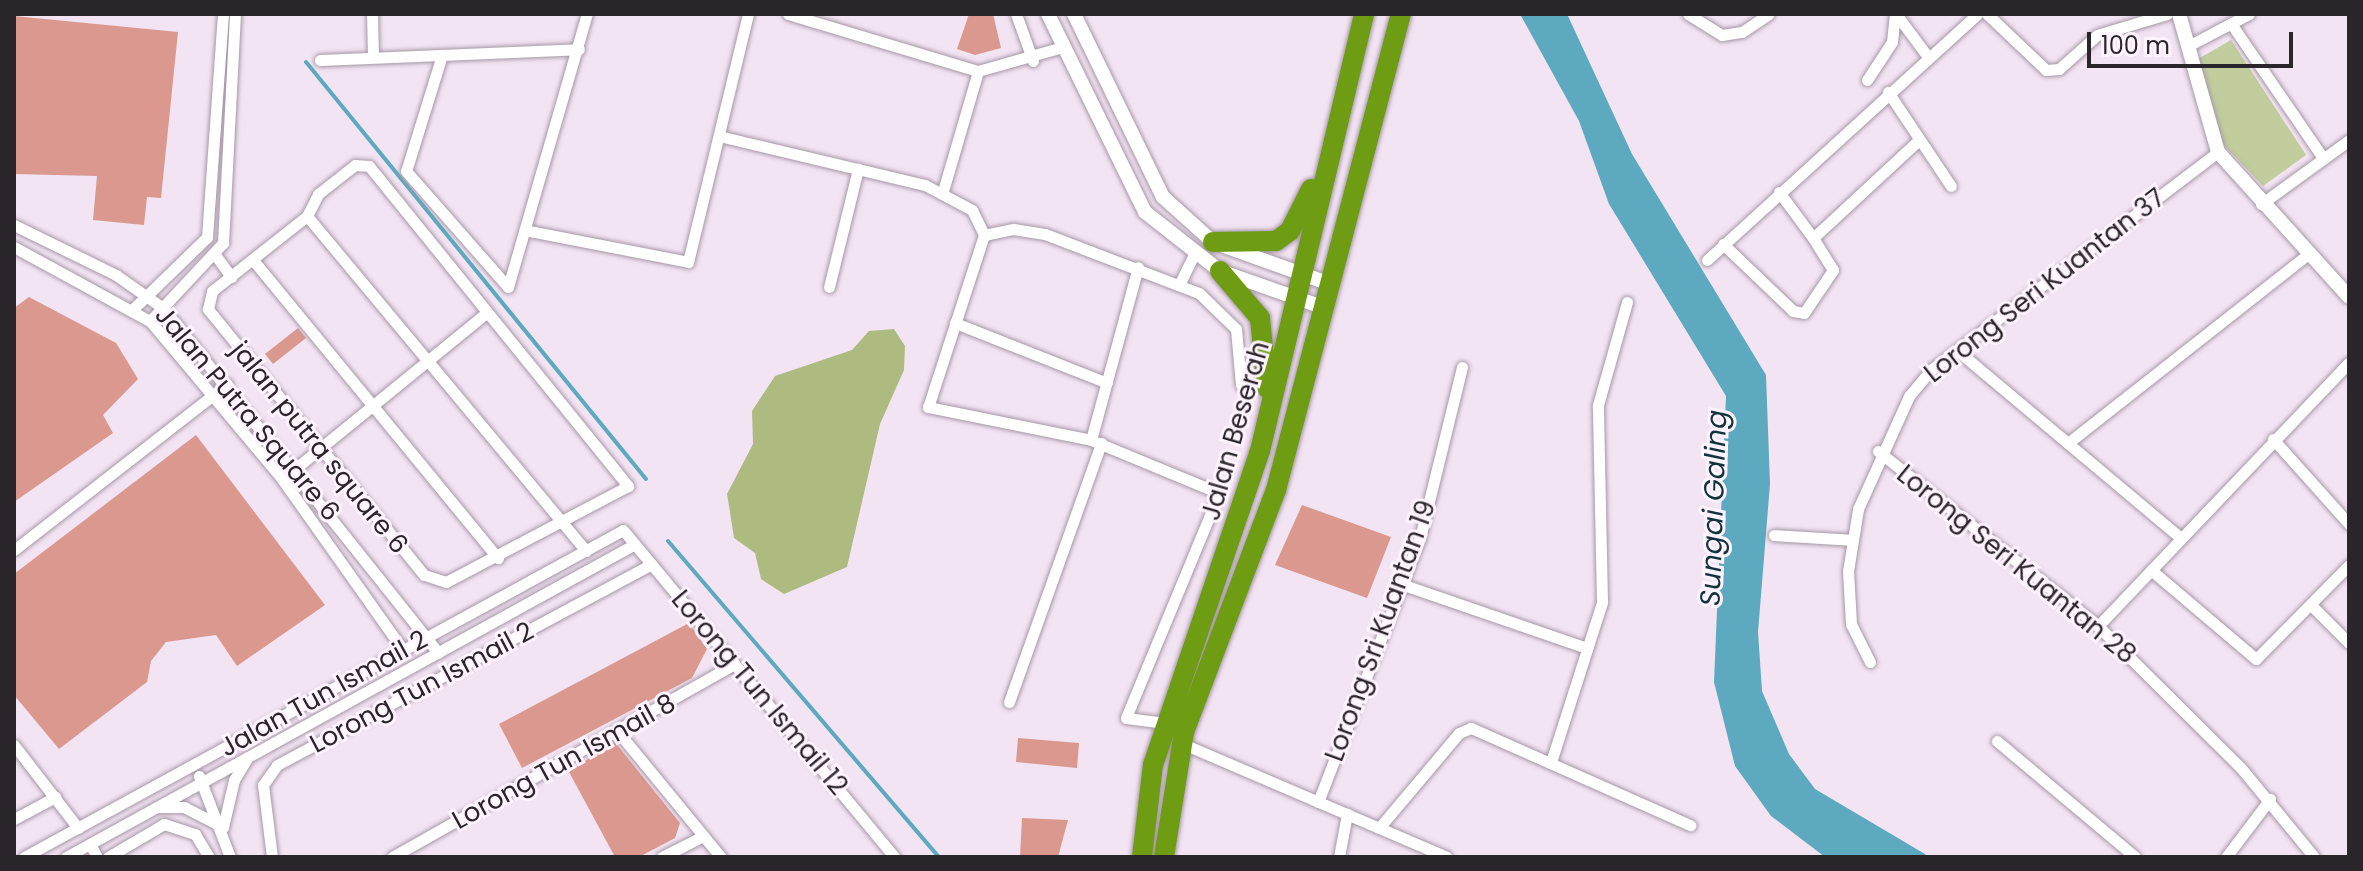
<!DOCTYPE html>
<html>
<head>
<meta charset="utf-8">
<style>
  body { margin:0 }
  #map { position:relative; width:2363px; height:871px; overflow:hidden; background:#f3e4f3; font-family:Poppins,sans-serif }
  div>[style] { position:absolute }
  .green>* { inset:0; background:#c1cd9d }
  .forest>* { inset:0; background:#adbb80 }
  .water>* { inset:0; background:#5da9bf }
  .stream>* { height:4px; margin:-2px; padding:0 2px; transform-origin:2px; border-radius:2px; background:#5da9bf }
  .building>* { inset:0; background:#da988f }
  .roads { filter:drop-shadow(0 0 2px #a698a6) drop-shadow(0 0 2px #a698a6) }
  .street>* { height:11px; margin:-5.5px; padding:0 5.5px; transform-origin:5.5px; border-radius:5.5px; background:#fff }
  .secondary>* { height:14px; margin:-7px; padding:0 7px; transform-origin:7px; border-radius:7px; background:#fff }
  .highway>* { height:20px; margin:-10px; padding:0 10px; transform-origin:10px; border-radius:10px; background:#6e9c13 }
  span { translate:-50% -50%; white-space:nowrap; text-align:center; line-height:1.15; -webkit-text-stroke:6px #fef3fe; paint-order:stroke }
  .street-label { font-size:26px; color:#2a252a }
  .water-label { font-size:28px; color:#0f343e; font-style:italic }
  .frame { position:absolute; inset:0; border:16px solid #2a252a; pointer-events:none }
  .scale { position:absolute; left:2087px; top:32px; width:206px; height:36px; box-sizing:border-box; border:4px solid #2a252a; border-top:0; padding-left:10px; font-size:24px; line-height:28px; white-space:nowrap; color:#2a252a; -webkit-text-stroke:6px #fef3fe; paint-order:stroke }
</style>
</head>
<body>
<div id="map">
  <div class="green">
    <i style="clip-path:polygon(2231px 40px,2306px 155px,2263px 186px,2220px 141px,2198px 59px)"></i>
  </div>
  <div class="forest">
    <i style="clip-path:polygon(894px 329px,905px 346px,904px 370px,880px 424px,847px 567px,784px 594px,761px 579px,755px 553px,734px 538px,730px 512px,727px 494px,753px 444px,752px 411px,775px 376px,852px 350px,869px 331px)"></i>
  </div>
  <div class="water">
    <i style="clip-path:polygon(1520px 14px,1567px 14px,1632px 154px,1766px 375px,1770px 484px,1758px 632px,1762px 691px,1789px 754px,1815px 789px,1930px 857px,1825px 857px,1771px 816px,1735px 766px,1714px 682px,1726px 396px,1609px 204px,1579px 121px)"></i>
  </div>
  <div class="stream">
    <i style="left:306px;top:62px;width:538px;rotate:50.81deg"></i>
    <i style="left:668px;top:541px;width:416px;rotate:49.4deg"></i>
  </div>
  <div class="building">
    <i style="clip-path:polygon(969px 14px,993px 14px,1001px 48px,975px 55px,957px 49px)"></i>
    <i style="clip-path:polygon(14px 16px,178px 32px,161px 198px,147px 197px,144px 225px,93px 220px,97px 176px,14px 174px)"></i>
    <i style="clip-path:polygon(29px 297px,116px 343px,138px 379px,103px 415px,113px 433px,14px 502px,14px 308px)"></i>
    <i style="clip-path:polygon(298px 328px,306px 338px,273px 364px,265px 354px)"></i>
    <i style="clip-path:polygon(196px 435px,325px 605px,237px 666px,216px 635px,166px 642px,151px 661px,147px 682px,59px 749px,14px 695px,14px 574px)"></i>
    <i style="clip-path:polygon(1302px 505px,1391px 537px,1367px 598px,1275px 565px)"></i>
    <i style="clip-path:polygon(689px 623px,707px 649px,692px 678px,522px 768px,499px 724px)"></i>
    <i style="clip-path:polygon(1018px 738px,1079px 743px,1077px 768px,1016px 762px)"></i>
    <i style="clip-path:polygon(614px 741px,680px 823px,675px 838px,639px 857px,615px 857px,569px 772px)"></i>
    <i style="clip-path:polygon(1022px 818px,1068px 820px,1058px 857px,1020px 857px)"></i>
  </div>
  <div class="roads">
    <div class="street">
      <i style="left:372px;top:14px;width:42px;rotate:88.6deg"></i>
      <i style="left:788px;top:14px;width:198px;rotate:16.7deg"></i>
      <i style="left:978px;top:71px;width:87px;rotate:-15.9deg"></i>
      <i style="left:1016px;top:14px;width:50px;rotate:70.1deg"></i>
      <i style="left:1688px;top:14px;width:40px;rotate:32deg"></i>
      <i style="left:1722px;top:35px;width:20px;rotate:-9deg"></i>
      <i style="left:1742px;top:32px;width:32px;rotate:-34deg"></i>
      <i style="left:1896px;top:14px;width:54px;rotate:53.3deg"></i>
      <i style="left:1987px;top:14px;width:81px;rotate:43.5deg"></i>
      <i style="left:2046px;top:70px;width:13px;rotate:-4deg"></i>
      <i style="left:2059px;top:69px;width:51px;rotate:-41.8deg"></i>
      <i style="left:2097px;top:35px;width:73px;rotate:-16.7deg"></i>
      <i style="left:2232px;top:25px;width:161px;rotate:55.6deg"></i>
      <i style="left:2188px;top:46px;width:69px;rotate:-27.7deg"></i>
      <i style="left:442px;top:55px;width:121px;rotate:107.2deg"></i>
      <i style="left:406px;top:171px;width:154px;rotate:48.7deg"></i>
      <i style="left:508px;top:287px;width:284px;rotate:-73.9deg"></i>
      <i style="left:320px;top:60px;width:259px;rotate:-2.4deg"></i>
      <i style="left:1867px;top:80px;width:45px;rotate:-56.7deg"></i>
      <i style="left:1892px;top:42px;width:28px;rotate:-84deg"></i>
      <i style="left:1888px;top:92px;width:113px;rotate:56.2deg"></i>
      <i style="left:719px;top:136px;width:212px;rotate:13.4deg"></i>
      <i style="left:925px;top:185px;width:53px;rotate:28deg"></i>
      <i style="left:972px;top:210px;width:28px;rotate:64deg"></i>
      <i style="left:984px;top:235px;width:181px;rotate:108deg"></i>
      <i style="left:928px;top:407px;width:166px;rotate:11.4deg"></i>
      <i style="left:1091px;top:440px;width:139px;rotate:22.5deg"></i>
      <i style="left:1219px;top:493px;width:243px;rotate:112.5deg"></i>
      <i style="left:1126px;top:718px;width:40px;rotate:7.1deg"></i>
      <i style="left:355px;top:165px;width:14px;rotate:4deg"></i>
      <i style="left:369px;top:166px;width:412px;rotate:51deg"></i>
      <i style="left:628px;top:486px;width:206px;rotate:152.2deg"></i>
      <i style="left:446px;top:582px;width:23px;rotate:-162deg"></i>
      <i style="left:424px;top:575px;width:343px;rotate:-129.1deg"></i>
      <i style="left:208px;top:309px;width:18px;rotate:-77deg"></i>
      <i style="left:212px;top:291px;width:121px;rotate:-38.3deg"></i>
      <i style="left:307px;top:216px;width:25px;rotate:-63deg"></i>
      <i style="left:318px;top:194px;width:47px;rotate:-38.1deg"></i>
      <i style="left:943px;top:191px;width:125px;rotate:-73.7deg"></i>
      <i style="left:1779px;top:192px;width:57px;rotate:53.5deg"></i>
      <i style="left:1813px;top:238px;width:144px;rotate:-42.8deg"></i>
      <i style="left:2261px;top:204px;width:109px;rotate:-36deg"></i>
      <i style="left:307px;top:216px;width:436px;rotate:50.2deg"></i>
      <i style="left:14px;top:225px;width:114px;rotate:26.1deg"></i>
      <i style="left:116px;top:275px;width:57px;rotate:35.1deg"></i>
      <i style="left:163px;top:308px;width:441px;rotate:51.4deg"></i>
      <i style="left:529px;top:231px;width:162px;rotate:11deg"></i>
      <i style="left:688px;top:262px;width:255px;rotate:-76.4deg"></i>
      <i style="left:984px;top:235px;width:30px;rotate:-12deg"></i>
      <i style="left:1013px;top:229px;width:32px;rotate:9deg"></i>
      <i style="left:1045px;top:234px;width:165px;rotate:21deg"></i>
      <i style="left:1199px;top:293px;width:52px;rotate:44.2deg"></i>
      <i style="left:1236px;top:329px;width:56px;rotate:84.9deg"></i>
      <i style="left:1723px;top:244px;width:97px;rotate:43.7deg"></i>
      <i style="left:1793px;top:311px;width:11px;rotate:10deg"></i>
      <i style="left:1804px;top:313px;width:52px;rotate:-56deg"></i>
      <i style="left:1833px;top:270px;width:38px;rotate:-122deg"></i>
      <i style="left:14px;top:247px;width:155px;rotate:28.6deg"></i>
      <i style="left:150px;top:321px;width:206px;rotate:50.1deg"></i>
      <i style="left:282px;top:479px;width:209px;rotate:54.7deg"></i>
      <i style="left:216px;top:256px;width:26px;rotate:54deg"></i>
      <i style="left:253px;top:260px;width:386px;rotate:50.6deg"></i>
      <i style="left:1707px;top:260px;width:365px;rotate:-42.3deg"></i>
      <i style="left:1180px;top:283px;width:30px;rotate:-64deg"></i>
      <i style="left:829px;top:287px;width:122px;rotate:-76.2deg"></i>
      <i style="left:133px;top:309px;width:103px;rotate:-44.2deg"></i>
      <i style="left:207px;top:237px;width:224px;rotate:-85.9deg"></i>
      <i style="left:150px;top:321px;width:107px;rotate:-46.9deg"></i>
      <i style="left:223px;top:243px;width:229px;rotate:-87deg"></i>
      <i style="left:955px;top:323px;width:163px;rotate:21.5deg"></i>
      <i style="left:1958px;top:351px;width:290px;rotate:40deg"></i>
      <i style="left:2273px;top:439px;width:114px;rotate:48.2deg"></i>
      <i style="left:1091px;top:440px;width:179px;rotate:-74.8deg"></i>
      <i style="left:2068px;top:443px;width:305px;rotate:-38.2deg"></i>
      <i style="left:1878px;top:451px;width:281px;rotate:38.5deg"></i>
      <i style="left:2098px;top:626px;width:202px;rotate:44.8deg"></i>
      <i style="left:2241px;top:768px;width:115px;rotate:50.6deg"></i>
      <i style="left:296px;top:468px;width:245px;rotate:-39.2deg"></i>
      <i style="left:1774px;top:535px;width:79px;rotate:3.6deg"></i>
      <i style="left:14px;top:550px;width:270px;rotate:-37.9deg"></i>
      <i style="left:2151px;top:570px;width:138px;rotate:40.3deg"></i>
      <i style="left:2256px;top:659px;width:132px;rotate:-45.3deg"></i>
      <i style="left:1404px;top:585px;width:194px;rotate:19deg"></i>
      <i style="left:2312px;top:606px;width:52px;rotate:45deg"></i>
      <i style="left:2098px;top:626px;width:364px;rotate:-46.4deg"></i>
      <i style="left:1870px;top:662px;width:42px;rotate:-116.6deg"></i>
      <i style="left:1851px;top:624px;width:53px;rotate:-93.2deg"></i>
      <i style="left:1848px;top:571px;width:63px;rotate:-80.8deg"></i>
      <i style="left:1858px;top:509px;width:124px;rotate:-65.7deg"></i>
      <i style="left:1909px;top:396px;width:35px;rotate:-50deg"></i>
      <i style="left:1932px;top:369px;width:359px;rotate:-37.2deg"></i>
      <i style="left:1009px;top:702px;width:275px;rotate:-70.4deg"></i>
      <i style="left:619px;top:733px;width:161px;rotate:50.6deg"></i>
      <i style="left:1997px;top:741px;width:180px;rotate:40deg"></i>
      <i style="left:1181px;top:743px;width:289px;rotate:23.2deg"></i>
      <i style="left:14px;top:745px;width:105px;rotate:52.4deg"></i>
      <i style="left:1552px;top:759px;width:165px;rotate:-72.3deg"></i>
      <i style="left:1602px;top:602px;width:197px;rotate:-91.2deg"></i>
      <i style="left:1598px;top:405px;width:107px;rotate:-74.3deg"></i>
      <i style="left:199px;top:776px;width:87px;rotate:69.1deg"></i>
      <i style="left:1318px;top:802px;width:283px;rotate:-68.9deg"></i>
      <i style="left:1420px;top:538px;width:176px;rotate:-76.2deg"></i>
      <i style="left:157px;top:807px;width:27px"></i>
      <i style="left:184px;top:807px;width:44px;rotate:27.1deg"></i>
      <i style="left:14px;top:819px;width:47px;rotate:-28.2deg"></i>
      <i style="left:223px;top:827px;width:48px;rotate:-76.8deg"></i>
      <i style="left:234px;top:780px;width:27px;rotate:-59deg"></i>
      <i style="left:1379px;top:828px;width:124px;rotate:-49.9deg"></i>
      <i style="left:1459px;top:733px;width:13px;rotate:-23deg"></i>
      <i style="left:1471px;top:728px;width:240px;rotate:23.9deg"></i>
      <i style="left:90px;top:844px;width:15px;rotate:62deg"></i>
      <i style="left:24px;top:857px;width:682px;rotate:-28.63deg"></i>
      <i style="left:623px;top:530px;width:425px;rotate:50.3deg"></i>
      <i style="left:66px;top:857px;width:649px;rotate:-28.81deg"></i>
      <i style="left:108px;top:857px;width:65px;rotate:-30.5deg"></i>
      <i style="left:164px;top:824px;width:33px;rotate:18deg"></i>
      <i style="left:195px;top:834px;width:27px;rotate:59deg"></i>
      <i style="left:272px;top:857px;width:73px;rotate:-97.1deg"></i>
      <i style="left:263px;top:785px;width:24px;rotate:-55deg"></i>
      <i style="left:277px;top:765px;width:425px;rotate:-28.2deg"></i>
      <i style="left:392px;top:857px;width:393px;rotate:-29.4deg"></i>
      <i style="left:662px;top:857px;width:46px;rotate:-27.1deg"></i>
      <i style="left:1339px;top:857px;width:44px;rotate:-79.5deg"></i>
      <i style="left:2226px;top:857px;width:73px;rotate:-52.8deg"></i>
    </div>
    <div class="secondary">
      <i style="left:1048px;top:14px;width:220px;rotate:63.9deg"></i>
      <i style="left:1145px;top:212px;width:95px;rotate:38.2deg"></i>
      <i style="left:1220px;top:271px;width:111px;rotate:19.4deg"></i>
      <i style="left:1074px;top:14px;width:203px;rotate:64.1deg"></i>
      <i style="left:1163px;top:197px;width:67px;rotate:42deg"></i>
      <i style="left:1213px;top:242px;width:124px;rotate:19.7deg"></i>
      <i style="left:2179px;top:14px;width:143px;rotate:74.2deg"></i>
      <i style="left:2218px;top:152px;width:195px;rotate:47.9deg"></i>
    </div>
    <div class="highway">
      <i style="left:1213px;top:242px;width:63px;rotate:-0.9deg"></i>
      <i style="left:1276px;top:241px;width:17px;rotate:-36deg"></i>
      <i style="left:1290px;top:231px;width:47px;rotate:-63.4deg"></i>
      <i style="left:1220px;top:271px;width:62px;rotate:49.6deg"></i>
      <i style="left:1260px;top:318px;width:70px;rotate:84.3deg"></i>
      <i style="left:1142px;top:857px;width:93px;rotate:-83.2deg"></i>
      <i style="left:1153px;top:765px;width:332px;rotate:-71.2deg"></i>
      <i style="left:1260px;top:451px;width:449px;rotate:-76.6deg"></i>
      <i style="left:1164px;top:857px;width:127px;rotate:-80.9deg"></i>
      <i style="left:1184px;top:732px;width:259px;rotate:-69.2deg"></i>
      <i style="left:1276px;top:490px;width:492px;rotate:-75.3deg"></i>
    </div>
  </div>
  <div class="street-label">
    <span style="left:2045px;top:286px;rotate:-38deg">Lorong Seri Kuantan 37</span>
    <span style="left:247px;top:414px;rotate:50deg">Jalan Putra Square 6</span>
    <span style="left:1236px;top:431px;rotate:-74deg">Jalan Beserah</span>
    <span style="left:319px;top:448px;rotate:51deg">jalan putra square 6</span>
    <span style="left:2016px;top:565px;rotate:39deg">Lorong Seri Kuantan 28</span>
    <span style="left:1381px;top:631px;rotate:-70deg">Lorong Sri Kuantan 19</span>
    <span style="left:422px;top:688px;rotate:-28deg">Lorong Tun Ismail 2</span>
    <span style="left:759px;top:693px;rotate:50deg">Lorong Tun Ismail 12</span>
    <span style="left:324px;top:694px;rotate:-29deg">Jalan Tun Ismail 2</span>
    <span style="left:564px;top:762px;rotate:-29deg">Lorong Tun Ismail 8</span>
  </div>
  <div class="water-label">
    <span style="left:1714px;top:508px;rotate:-88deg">Sungai Galing</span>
  </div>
  <div class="frame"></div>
  <div class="scale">100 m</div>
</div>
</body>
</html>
